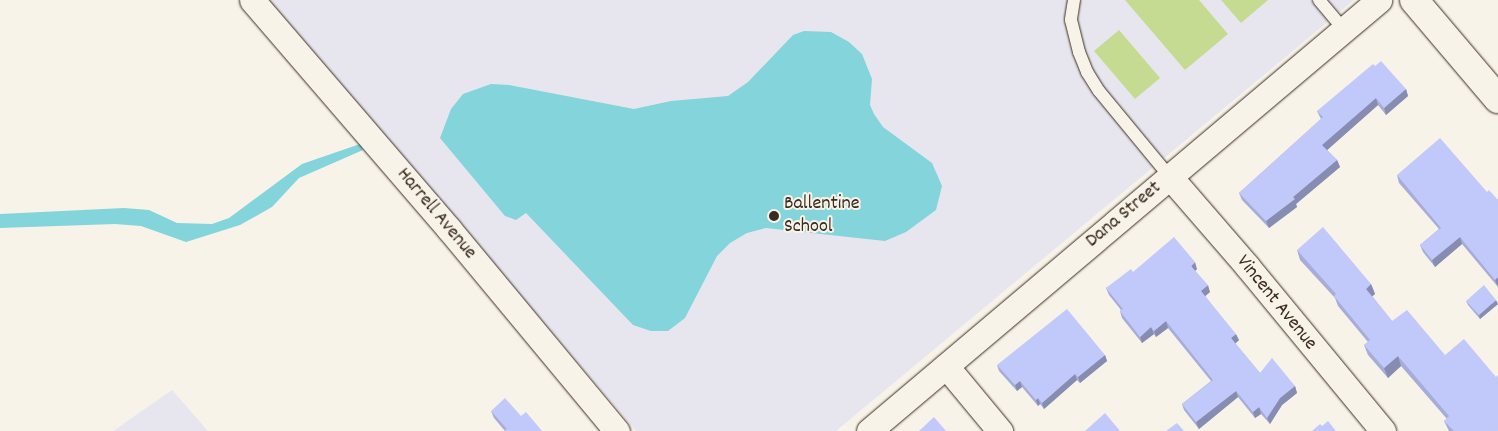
<!DOCTYPE html>
<html>
<head>
<meta charset="utf-8">
<style>
  body { margin:0 }
  #map { position:relative; width:1498px; height:431px; overflow:hidden; background:#f7f3e8; font-family:Dekko,sans-serif }
  div>[style] { position:absolute }
  .built>* { inset:0; background:#e7e6ee }
  .green>* { inset:0; background:#c4db91 }
  .water>* { inset:0; background:#83d4db }
  .roads { filter:drop-shadow(0 0 1px #3b2a1e) drop-shadow(0 0 1px #3b2a1e) }
  .service>* { height:12px; margin:-6px; padding:0 6px; transform-origin:6px; border-radius:6px; background:#f7f3e8 }
  .minor>* { height:25px; margin:-12.5px; padding:0 12.5px; transform-origin:12.5px; border-radius:12.5px; background:#f7f3e8 }
  .secondary>* { height:28px; margin:-14px; padding:0 14px; transform-origin:14px; border-radius:14px; background:#f7f3e8 }
  .wall>* { inset:0; background:#a6add8 }
  .shaded-wall>* { inset:0; background:#878db0 }
  .building>* { inset:0; background:#c1c9fb }
  .dots>* { width:14px; height:14px; translate:-50% -50%; box-sizing:border-box; border:2px solid #f7f3e8; border-radius:50% }
  span { translate:-50% -50%; white-space:nowrap; text-align:center; line-height:1.15; -webkit-text-stroke:4px #f7f3e8; paint-order:stroke }
  .poi-label { font-size:20px; color:#3b2a1e }
  .left { translate:0 -50%; text-align:left }
  .street-label { font-size:20px; color:#3b2a1e }
</style>
</head>
<body>
<div id="map">
  <div class="built">
    <i style="clip-path:polygon(268px 0,1354px 0,836px 431px,636px 431px)"></i>
    <i style="clip-path:polygon(172px 390px,208px 431px,113px 431px)"></i>
  </div>
  <div class="green">
    <i style="clip-path:polygon(1125px 0,1199px 0,1228px 34px,1185px 70px)"></i>
    <i style="clip-path:polygon(1221px 0,1268px 0,1241px 23px)"></i>
    <i style="clip-path:polygon(1119px 30px,1160px 78px,1135px 99px,1094px 51px)"></i>
  </div>
  <div class="water">
    <i style="clip-path:polygon(804px 31px,831px 32px,849px 42px,862px 54px,872px 79px,870px 105px,874px 114px,883px 127px,932px 163px,942px 186px,936px 210px,906px 232px,885px 241px,766px 228px,747px 233px,730px 243px,717px 256px,685px 318px,668px 331px,651px 331px,633px 325px,526px 213px,516px 220px,505px 216px,440px 138px,451px 109px,463px 94px,491px 84px,509px 85px,634px 109px,671px 101px,728px 96px,748px 82px,793px 35px)"></i>
    <i style="clip-path:polygon(360px 144px,363px 150px,299px 178px,272px 207px,240px 225px,186px 242px,141px 226px,115px 224px,0 228px,0 214px,124px 208px,149px 210px,177px 223px,212px 224px,229px 218px,302px 164px)"></i>
  </div>
  <div class="roads">
    <div class="service">
      <i style="left:1074px;top:0;width:20px;rotate:99deg"></i>
      <i style="left:1071px;top:20px;width:33px;rotate:76deg"></i>
      <i style="left:1079px;top:52px;width:22px;rotate:68deg"></i>
      <i style="left:1087px;top:72px;width:22px;rotate:58deg"></i>
      <i style="left:1099px;top:91px;width:112px;rotate:50.5deg"></i>
      <i style="left:1319px;top:0;width:39px;rotate:50deg"></i>
    </div>
    <div class="minor">
      <i style="left:252px;top:0;width:302px;rotate:49.3deg"></i>
      <i style="left:449px;top:229px;width:263px;rotate:50.3deg"></i>
      <i style="left:1170px;top:177px;width:118px;rotate:49.1deg"></i>
      <i style="left:1247px;top:266px;width:214px;rotate:50.5deg"></i>
      <i style="left:946px;top:366px;width:85px;rotate:50.3deg"></i>
      <i style="left:869px;top:431px;width:668px;rotate:-40.2deg"></i>
    </div>
    <div class="secondary">
      <i style="left:1414px;top:0;width:130px;rotate:49.7deg"></i>
    </div>
  </div>
  <div class="wall">
    <i style="clip-path:polygon(1406px 89px,1408px 96px,1386px 115px,1378px 105px,1327px 150px,1337px 160px,1340px 167px,1296px 204px,1297px 207px,1269px 228px,1242px 200px,1239px 193px,1321px 119px,1317px 111px)"></i>
    <i style="clip-path:polygon(1397px 175px,1487px 192px,1498px 200px,1498px 287px,1462px 244px,1435px 267px,1423px 252px,1420px 245px,1439px 229px,1399px 183px)"></i>
    <i style="clip-path:polygon(1297px 250px,1371px 284px,1375px 294px,1372px 296px,1392px 321px,1498px 431px,1449px 431px,1444px 421px,1447px 419px,1401px 366px,1388px 378px,1368px 355px,1364px 345px,1368px 342px,1338px 306px,1335px 298px,1300px 260px)"></i>
    <i style="clip-path:polygon(1197px 269px,1195px 271px,1210px 292px,1205px 296px,1239px 340px,1235px 343px,1260px 373px,1295px 386px,1297px 393px,1282px 405px,1270px 424px,1261px 414px,1255px 418px,1238px 397px,1199px 429px,1184px 410px,1182px 404px,1211px 381px,1168px 328px,1156px 337px,1154px 334px,1142px 343px,1122px 318px,1120px 311px,1121px 310px,1109px 295px,1106px 288px,1133px 272px)"></i>
    <i style="clip-path:polygon(1466px 301px,1498px 304px,1480px 319px,1468px 305px)"></i>
    <i style="clip-path:polygon(1105px 355px,1107px 361px,1080px 383px,1077px 380px,1044px 409px,1040px 404px,1038px 406px,1022px 387px,1017px 391px,999px 371px,997px 365px)"></i>
    <i style="clip-path:polygon(491px 411px,521px 416px,505px 431px,494px 418px)"></i>
  </div>
  <div class="shaded-wall">
    <i style="clip-path:polygon(1406px 89px,1408px 96px,1386px 115px,1384px 108px)"></i>
    <i style="clip-path:polygon(1376px 98px,1378px 105px,1325px 152px,1322px 145px)"></i>
    <i style="clip-path:polygon(1337px 160px,1340px 167px,1296px 204px,1297px 207px,1269px 228px,1266px 221px,1293px 197px)"></i>
    <i style="clip-path:polygon(1460px 237px,1462px 244px,1435px 267px,1432px 260px)"></i>
    <i style="clip-path:polygon(1195px 262px,1197px 269px,1194px 272px,1191px 266px)"></i>
    <i style="clip-path:polygon(1498px 277px,1498px 287px,1495px 280px)"></i>
    <i style="clip-path:polygon(1371px 284px,1375px 294px,1369px 299px,1366px 289px)"></i>
    <i style="clip-path:polygon(1208px 285px,1210px 292px,1203px 298px,1201px 291px)"></i>
    <i style="clip-path:polygon(1496px 300px,1498px 304px,1480px 319px,1479px 315px)"></i>
    <i style="clip-path:polygon(1166px 321px,1168px 328px,1156px 337px,1154px 331px)"></i>
    <i style="clip-path:polygon(1151px 327px,1154px 334px,1142px 343px,1140px 337px)"></i>
    <i style="clip-path:polygon(1236px 334px,1239px 340px,1234px 345px,1231px 338px)"></i>
    <i style="clip-path:polygon(1105px 355px,1107px 361px,1080px 383px,1078px 377px)"></i>
    <i style="clip-path:polygon(1398px 356px,1401px 366px,1388px 378px,1384px 368px)"></i>
    <i style="clip-path:polygon(1075px 374px,1077px 380px,1044px 409px,1042px 403px)"></i>
    <i style="clip-path:polygon(1020px 381px,1022px 387px,1017px 391px,1015px 385px)"></i>
    <i style="clip-path:polygon(1295px 386px,1297px 393px,1282px 405px,1270px 424px,1267px 418px,1280px 398px)"></i>
    <i style="clip-path:polygon(1236px 391px,1238px 397px,1199px 429px,1196px 422px)"></i>
    <i style="clip-path:polygon(1038px 398px,1040px 404px,1038px 406px,1036px 400px)"></i>
    <i style="clip-path:polygon(1259px 407px,1261px 414px,1255px 418px,1253px 412px)"></i>
  </div>
  <div class="building">
    <i style="clip-path:polygon(1381px 61px,1406px 89px,1384px 108px,1376px 98px,1322px 145px,1337px 160px,1293px 197px,1295px 199px,1266px 221px,1239px 193px,1323px 117px,1317px 111px,1373px 64px,1375px 66px)"></i>
    <i style="clip-path:polygon(1440px 138px,1487px 192px,1489px 190px,1498px 200px,1498px 277px,1495px 280px,1460px 237px,1432px 260px,1420px 245px,1441px 228px,1397px 175px)"></i>
    <i style="clip-path:polygon(1323px 227px,1371px 284px,1366px 289px,1392px 321px,1407px 310px,1445px 355px,1464px 339px,1496px 377px,1498px 375px,1498px 430px,1497px 431px,1454px 431px,1444px 421px,1449px 416px,1398px 356px,1384px 368px,1364px 345px,1370px 340px,1334px 296px,1336px 294px,1297px 250px)"></i>
    <i style="clip-path:polygon(1174px 237px,1195px 262px,1191px 266px,1208px 285px,1201px 291px,1236px 334px,1231px 338px,1260px 373px,1272px 358px,1295px 386px,1280px 398px,1267px 418px,1259px 407px,1253px 412px,1236px 391px,1196px 422px,1182px 404px,1213px 380px,1166px 321px,1154px 331px,1151px 327px,1140px 337px,1120px 311px,1123px 309px,1106px 288px,1131px 269px,1133px 272px)"></i>
    <i style="clip-path:polygon(1484px 285px,1496px 300px,1479px 315px,1466px 301px)"></i>
    <i style="clip-path:polygon(1067px 309px,1105px 355px,1078px 377px,1075px 374px,1042px 403px,1038px 398px,1036px 400px,1020px 381px,1015px 385px,997px 365px)"></i>
    <i style="clip-path:polygon(505px 398px,521px 416px,526px 412px,542px 431px,504px 431px,507px 429px,491px 411px)"></i>
    <i style="clip-path:polygon(1105px 413px,1120px 431px,1085px 431px)"></i>
    <i style="clip-path:polygon(934px 417px,946px 431px,919px 431px)"></i>
    <i style="clip-path:polygon(1328px 421px,1336px 431px,1312px 431px,1320px 424px,1322px 426px)"></i>
    <i style="clip-path:polygon(1177px 423px,1184px 431px,1166px 431px)"></i>
  </div>
  <div class="dots">
    <i style="left:774px;top:216px;background:#3b2a1e"></i>
  </div>
  <div class="poi-label">
    <span class="left" style="left:784px;top:216px">Ballentine<br>School</span>
  </div>
  <div class="street-label">
    <span style="left:436px;top:214px;rotate:50deg">Harrell Avenue</span>
    <span style="left:1124px;top:215px;rotate:-40deg">Dana Street</span>
    <span style="left:1276px;top:303px;rotate:51deg">Vincent Avenue</span>
  </div>
</div>
</body>
</html>
